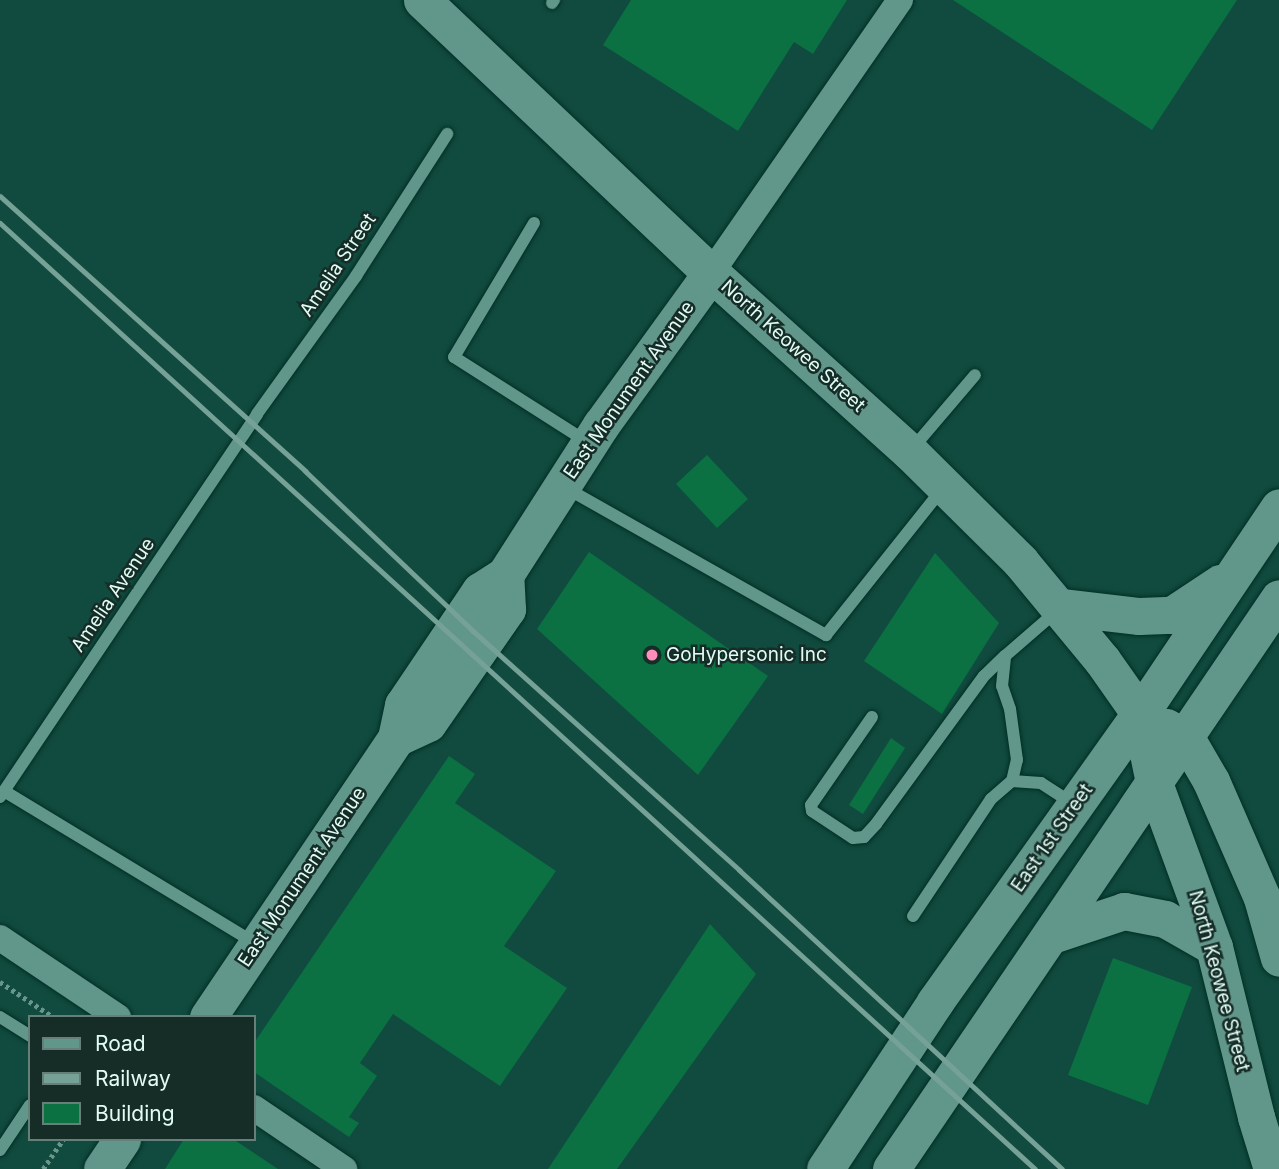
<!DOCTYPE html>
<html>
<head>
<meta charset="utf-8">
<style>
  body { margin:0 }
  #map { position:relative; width:1279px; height:1169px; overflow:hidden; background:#114b3f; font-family:Inter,sans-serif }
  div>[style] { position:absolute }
  .building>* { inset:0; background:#0b7042 }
  .path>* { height:4.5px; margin-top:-2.25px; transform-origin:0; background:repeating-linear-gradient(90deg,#68968b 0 3.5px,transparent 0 7px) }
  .roads { filter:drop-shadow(0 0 2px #022f26) drop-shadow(0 0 2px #022f26) }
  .service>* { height:12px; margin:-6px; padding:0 6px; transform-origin:6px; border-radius:6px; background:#61978a }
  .minor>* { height:26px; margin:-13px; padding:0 13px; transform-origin:13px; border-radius:13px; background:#61978a }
  .secondary>* { height:37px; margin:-18.5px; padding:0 18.5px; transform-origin:18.5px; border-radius:18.5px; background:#61978a }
  .rail>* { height:5px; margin:-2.5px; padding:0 2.5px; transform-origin:2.5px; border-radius:2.5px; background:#76a197 }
  .dots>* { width:19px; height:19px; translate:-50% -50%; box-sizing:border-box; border:4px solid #162c27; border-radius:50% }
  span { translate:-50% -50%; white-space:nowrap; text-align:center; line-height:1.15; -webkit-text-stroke:5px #162c27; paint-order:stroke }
  .street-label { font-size:19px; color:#e0fcf4 }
  .poi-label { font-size:19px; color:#e0fcf4 }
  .left { translate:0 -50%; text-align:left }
  .legend { position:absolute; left:28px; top:1015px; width:228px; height:126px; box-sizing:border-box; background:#162c27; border:2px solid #677f79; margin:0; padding:9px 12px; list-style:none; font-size:21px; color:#e0fcf4 }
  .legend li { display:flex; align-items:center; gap:14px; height:35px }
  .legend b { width:35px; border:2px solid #677f79 }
</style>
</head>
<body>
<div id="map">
  <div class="building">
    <i style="clip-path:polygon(631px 0,847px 0,813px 54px,794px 42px,738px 131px,603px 45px)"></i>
    <i style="clip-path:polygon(953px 0,1237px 0,1152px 130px)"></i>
    <i style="clip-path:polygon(707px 455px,748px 499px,717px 528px,676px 484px)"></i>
    <i style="clip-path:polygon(589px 552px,768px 676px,698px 775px,537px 629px)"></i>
    <i style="clip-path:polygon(935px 553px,999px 623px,942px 714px,864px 661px)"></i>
    <i style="clip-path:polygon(891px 738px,905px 748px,863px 814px,849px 805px)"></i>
    <i style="clip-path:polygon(449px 756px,475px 774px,455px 803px,556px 871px,504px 946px,567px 988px,500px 1086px,393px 1014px,360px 1063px,377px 1076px,349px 1117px,359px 1123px,349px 1137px,254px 1072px,254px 1043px)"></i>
    <i style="clip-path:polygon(710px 924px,756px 974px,617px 1169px,548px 1169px)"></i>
    <i style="clip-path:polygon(1113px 958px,1192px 987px,1148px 1105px,1068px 1075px)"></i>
    <i style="clip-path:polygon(184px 1139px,233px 1139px,278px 1169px,165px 1169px)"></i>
  </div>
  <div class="path">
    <i style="left:0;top:982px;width:64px;rotate:33.4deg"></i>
    <i style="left:43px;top:1169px;width:36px;rotate:-56deg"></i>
  </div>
  <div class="roads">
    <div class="service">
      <i style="left:552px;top:3px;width:4px;rotate:-56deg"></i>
      <i style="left:534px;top:223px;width:156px;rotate:120.8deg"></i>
      <i style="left:454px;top:357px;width:156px;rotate:32.5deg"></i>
      <i style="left:912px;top:449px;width:97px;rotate:-49.6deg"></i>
      <i style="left:566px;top:488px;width:299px;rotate:29.5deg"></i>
      <i style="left:826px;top:635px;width:186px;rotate:-51.5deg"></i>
      <i style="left:872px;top:717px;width:107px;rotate:124.7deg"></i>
      <i style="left:811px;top:805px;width:6px;rotate:81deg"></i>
      <i style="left:812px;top:811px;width:49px;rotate:33.4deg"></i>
      <i style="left:853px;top:838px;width:11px;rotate:-5deg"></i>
      <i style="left:864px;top:837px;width:18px;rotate:-47deg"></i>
      <i style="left:876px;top:824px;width:183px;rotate:-53.9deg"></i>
      <i style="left:984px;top:676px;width:29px;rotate:-44deg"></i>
      <i style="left:1012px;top:781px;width:22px;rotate:-77deg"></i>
      <i style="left:1017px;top:760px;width:51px;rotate:-97.8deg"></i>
      <i style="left:1010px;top:709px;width:24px;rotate:-109deg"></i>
      <i style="left:1002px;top:686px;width:30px;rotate:-84deg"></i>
      <i style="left:1005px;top:656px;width:69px;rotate:-40.9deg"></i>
      <i style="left:4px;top:791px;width:293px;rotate:31.2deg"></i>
      <i style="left:0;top:797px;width:461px;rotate:-56.1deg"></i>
      <i style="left:257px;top:414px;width:170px;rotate:-54.3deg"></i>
      <i style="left:356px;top:276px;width:169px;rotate:-57.3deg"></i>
      <i style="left:913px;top:916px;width:141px;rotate:-56.3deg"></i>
      <i style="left:991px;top:799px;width:28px;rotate:-41deg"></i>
      <i style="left:1012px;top:781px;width:29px;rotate:4deg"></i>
      <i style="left:1041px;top:783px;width:37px;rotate:33deg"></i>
      <i style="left:0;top:1017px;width:36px;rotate:32deg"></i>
      <i style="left:0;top:1150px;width:54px;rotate:-56.3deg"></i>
    </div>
    <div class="minor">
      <i style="left:711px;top:273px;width:332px;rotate:-55.3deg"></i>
      <i style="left:0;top:938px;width:142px;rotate:33.8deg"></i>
      <i style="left:254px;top:1108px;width:109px;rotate:34.1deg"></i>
    </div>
    <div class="secondary">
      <i style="left:422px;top:0;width:398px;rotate:43.4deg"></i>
      <i style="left:711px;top:273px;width:268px;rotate:42deg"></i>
      <i style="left:910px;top:452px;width:155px;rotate:44.7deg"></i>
      <i style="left:1020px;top:561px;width:129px;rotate:50.4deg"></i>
      <i style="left:1102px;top:660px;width:66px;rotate:54.9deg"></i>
      <i style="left:1140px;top:714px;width:70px;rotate:78.5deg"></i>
      <i style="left:1154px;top:783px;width:175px;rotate:69.9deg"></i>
      <i style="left:1214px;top:947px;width:175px;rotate:76.1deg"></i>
      <i style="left:1256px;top:1117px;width:54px;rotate:72.9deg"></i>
      <i style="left:1061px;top:607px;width:79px;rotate:6.6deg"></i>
      <i style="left:1139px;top:616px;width:33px;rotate:-2deg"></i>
      <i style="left:1172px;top:615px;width:58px;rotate:-33.7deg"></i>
      <i style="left:1166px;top:727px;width:23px;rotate:29deg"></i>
      <i style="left:1186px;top:738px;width:50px;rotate:59.8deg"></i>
      <i style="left:1211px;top:781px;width:128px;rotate:66.4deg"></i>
      <i style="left:1262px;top:898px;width:62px;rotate:74.2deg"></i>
      <i style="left:396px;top:738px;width:35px;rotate:-25deg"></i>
      <i style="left:428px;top:723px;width:139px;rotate:-55.3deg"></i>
      <i style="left:507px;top:609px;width:34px;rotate:-93deg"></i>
      <i style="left:1052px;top:935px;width:76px;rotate:-18.4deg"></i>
      <i style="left:1124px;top:911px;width:42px;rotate:11deg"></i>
      <i style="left:1165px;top:919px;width:56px;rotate:29.7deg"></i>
      <i style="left:208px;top:1017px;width:336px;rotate:-56deg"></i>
      <i style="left:396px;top:738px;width:34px;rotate:-78deg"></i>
      <i style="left:403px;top:705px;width:138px;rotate:-56deg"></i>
      <i style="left:480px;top:591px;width:30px;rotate:-33deg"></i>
      <i style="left:505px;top:575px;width:178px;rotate:-57.4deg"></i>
      <i style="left:601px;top:425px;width:188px;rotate:-54.1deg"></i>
      <i style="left:102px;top:1169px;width:36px;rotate:-56deg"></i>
      <i style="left:825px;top:1169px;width:200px;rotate:-56.6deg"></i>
      <i style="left:935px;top:1002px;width:354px;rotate:-54.6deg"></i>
      <i style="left:1140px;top:714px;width:249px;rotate:-56.1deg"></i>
      <i style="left:891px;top:1169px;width:690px;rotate:-55.8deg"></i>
    </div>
  </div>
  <div class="rail">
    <i style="left:0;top:196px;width:411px;rotate:42deg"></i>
    <i style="left:305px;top:471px;width:232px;rotate:43.6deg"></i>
    <i style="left:473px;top:631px;width:358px;rotate:41.9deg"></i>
    <i style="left:739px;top:870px;width:440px;rotate:42.8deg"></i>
    <i style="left:0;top:223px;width:1402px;rotate:42.43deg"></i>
  </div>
  <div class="dots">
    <i style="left:652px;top:655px;background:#ff8eba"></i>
  </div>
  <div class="street-label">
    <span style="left:338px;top:265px;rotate:-56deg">Amelia Street</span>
    <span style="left:793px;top:346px;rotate:42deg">North Keowee Street</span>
    <span style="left:629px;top:390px;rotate:-55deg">East Monument Avenue</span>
    <span style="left:113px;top:595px;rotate:-56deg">Amelia Avenue</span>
    <span style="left:1052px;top:838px;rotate:-55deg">East 1st Street</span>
    <span style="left:302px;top:877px;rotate:-56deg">East Monument Avenue</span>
    <span style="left:1219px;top:981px;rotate:75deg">North Keowee Street</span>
  </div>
  <div class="poi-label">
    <span class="left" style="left:666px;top:655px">GoHypersonic Inc</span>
  </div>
  <ul class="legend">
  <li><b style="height:9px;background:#61978a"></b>Road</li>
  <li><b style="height:9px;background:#76a197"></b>Railway</li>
  <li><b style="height:19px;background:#0b7042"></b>Building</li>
  </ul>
</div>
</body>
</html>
